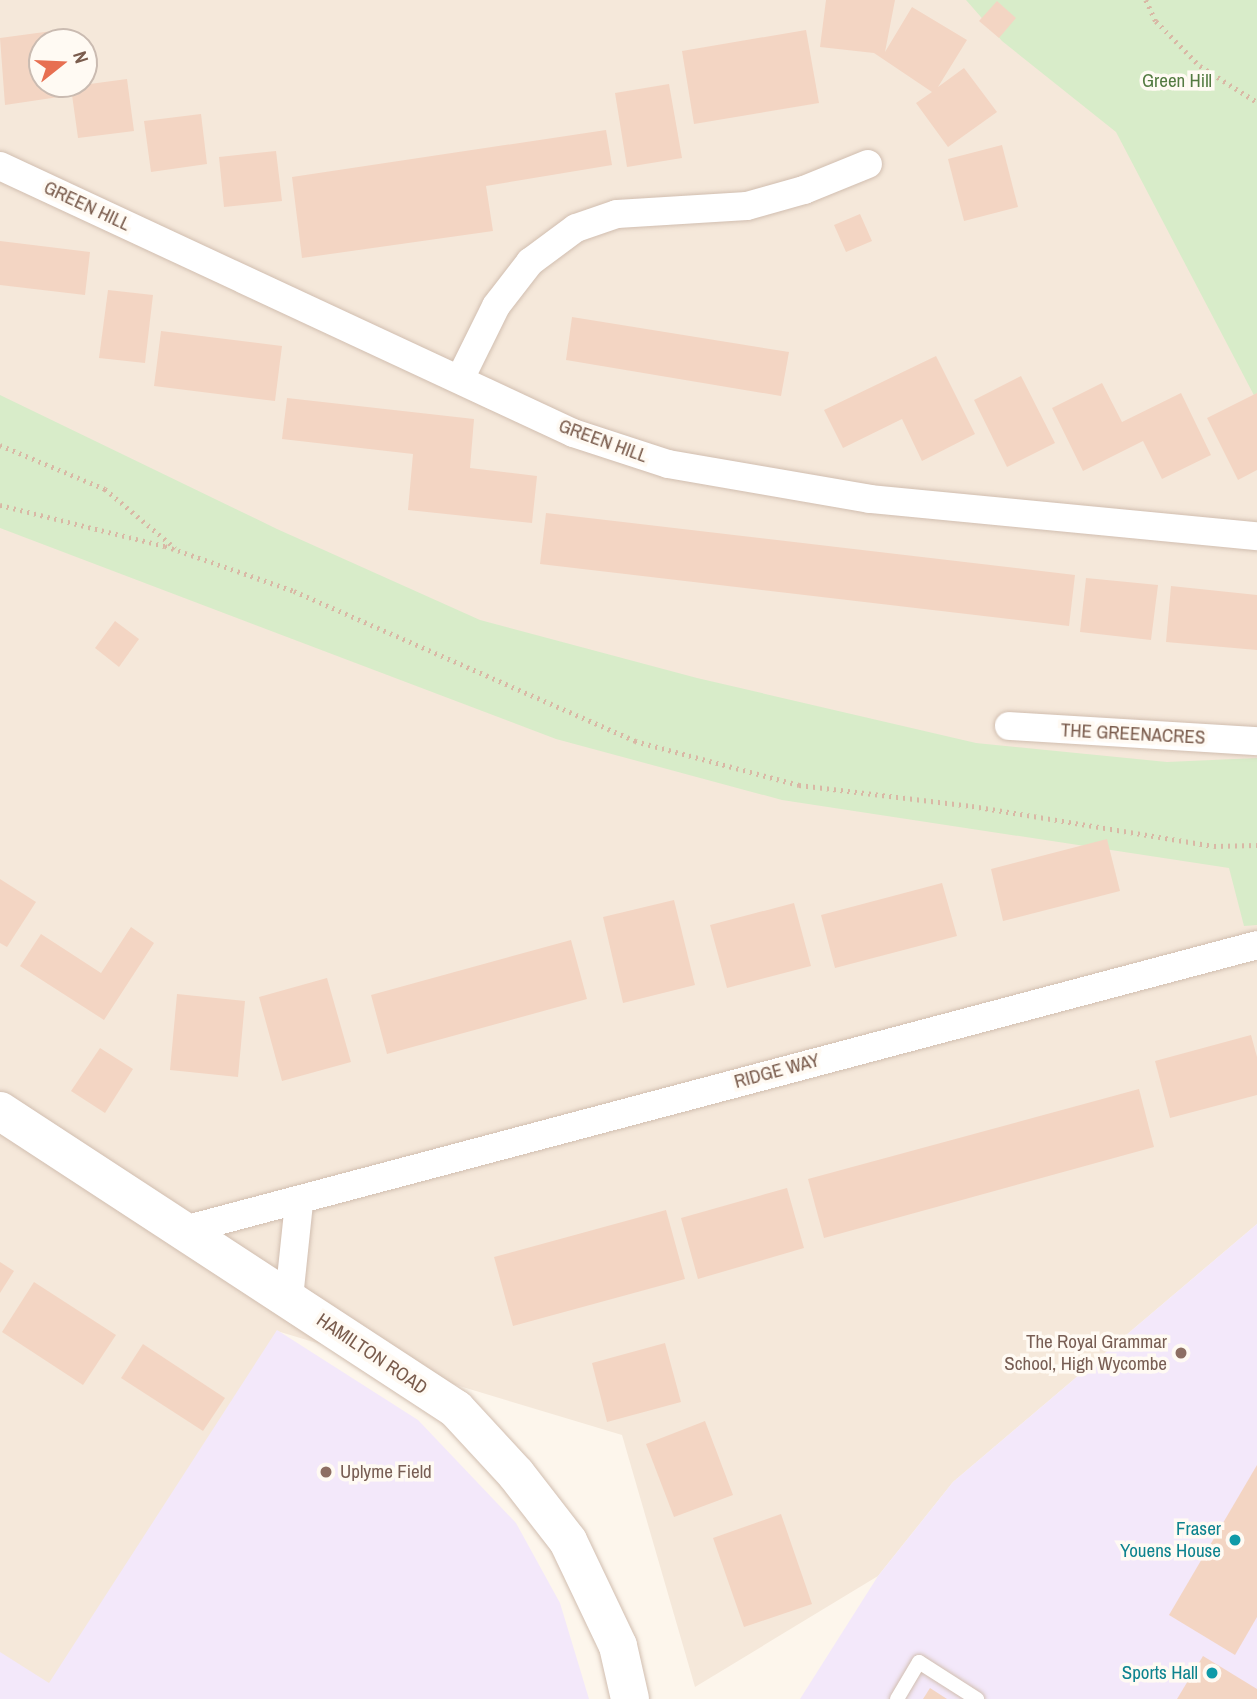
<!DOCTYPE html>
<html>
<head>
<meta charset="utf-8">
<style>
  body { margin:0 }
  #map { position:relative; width:1257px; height:1699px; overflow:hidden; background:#fdf6ec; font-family:"Archivo Narrow",sans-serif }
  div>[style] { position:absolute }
  .residential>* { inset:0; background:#f5e8da }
  .education>* { inset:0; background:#f3e8fa }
  .green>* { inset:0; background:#d8ecc9 }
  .building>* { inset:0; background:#f3d5c3 }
  .path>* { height:4.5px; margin-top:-2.25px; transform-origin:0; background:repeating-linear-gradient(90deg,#d9b8a5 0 2px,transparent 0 7px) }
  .roads { filter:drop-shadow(0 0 2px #d1beb0) drop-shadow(0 0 2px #d1beb0) }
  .lane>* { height:14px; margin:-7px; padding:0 7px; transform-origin:7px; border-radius:7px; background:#fff }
  .street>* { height:28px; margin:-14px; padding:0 14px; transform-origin:14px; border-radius:14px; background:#fff }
  .secondary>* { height:38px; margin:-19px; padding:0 19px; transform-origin:19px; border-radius:19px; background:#fff }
  .dots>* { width:19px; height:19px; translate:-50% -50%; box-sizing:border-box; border:4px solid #fffaf3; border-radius:50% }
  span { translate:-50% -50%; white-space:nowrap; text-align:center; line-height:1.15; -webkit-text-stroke:7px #fffaf3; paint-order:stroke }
  .park-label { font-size:19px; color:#537a41 }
  .street-label { font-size:19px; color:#7a5c4d }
  .education-label { font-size:19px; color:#785e54 }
  .right { translate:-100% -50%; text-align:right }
  .left { translate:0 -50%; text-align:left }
  .culture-label { font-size:19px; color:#0d838f }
  .north { position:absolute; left:28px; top:28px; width:70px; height:70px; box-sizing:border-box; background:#fffaf3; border:2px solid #cabbb1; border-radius:50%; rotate:72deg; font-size:19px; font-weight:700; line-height:28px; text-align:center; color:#7a5c4d }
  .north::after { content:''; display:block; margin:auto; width:24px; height:32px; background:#e76f51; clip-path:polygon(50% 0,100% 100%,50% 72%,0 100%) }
</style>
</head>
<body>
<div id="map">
  <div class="residential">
    <i style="clip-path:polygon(evenodd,0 0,1058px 0,1257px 348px,1257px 1224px,953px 1482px,878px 1576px,695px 1687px,622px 1435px,277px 1331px,51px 1687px,0 1657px,0 0,42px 42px,84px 42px,84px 84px,42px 84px,42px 42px)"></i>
  </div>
  <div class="education">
    <i style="clip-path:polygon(1257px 1224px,1257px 1699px,800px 1699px,878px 1576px,953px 1482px)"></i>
    <i style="clip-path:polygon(277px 1330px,418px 1420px,516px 1523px,560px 1603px,589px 1699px,0 1699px,0 1652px,49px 1683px)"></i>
  </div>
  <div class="green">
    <i style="clip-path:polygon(966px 0,1257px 0,1257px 401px,1116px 132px,1002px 41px)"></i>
    <i style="clip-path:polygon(0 395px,277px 529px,480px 620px,697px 678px,976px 743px,1167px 762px,1257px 758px,1257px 925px,1244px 926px,1229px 868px,782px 800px,556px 739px,0 528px)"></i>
  </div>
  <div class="building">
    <i style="clip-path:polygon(826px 0,895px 0,885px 52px,912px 7px,967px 40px,938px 87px,964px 68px,997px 112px,948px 147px,916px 103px,932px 92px,874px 53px,820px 47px)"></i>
    <i style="clip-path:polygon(997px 1px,1016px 18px,999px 38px,979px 21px)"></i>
    <i style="clip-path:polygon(806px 30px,819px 103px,694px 124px,682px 51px)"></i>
    <i style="clip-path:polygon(52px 31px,53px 42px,42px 42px,42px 84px,60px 84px,60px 88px,127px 79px,134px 131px,78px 138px,72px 95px,5px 105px,0 38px)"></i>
    <i style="clip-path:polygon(669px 84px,682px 158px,627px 167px,615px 93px)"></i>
    <i style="clip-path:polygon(201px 114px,207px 164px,151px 172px,144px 121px)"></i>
    <i style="clip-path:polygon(606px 130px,612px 165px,486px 186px,493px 231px,302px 258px,292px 177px)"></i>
    <i style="clip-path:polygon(1002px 145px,1018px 207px,964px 221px,948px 159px)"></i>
    <i style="clip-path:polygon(276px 151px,282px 201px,224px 207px,219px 157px)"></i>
    <i style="clip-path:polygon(860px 214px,872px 241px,846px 252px,834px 225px)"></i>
    <i style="clip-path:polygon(0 241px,90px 252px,85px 295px,0 285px)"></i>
    <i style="clip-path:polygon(108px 290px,153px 295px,145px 363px,99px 358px)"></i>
    <i style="clip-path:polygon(572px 317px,789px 352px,781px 396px,566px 360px)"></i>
    <i style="clip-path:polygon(161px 331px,282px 346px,275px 401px,154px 386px)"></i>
    <i style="clip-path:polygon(936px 356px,975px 434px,922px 461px,902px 419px,843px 448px,824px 410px)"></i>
    <i style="clip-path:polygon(1021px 376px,1055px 443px,1007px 467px,974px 400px)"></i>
    <i style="clip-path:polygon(1102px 383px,1122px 422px,1181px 393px,1211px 455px,1162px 479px,1143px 441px,1083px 471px,1052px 408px)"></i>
    <i style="clip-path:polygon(1257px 393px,1257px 470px,1238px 480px,1207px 418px)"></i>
    <i style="clip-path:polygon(287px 398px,474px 419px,470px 468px,537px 476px,532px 523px,408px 510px,413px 454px,282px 439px)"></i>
    <i style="clip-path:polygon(546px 513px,1075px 575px,1069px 626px,540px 564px)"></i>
    <i style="clip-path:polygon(1086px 578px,1158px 585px,1151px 640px,1080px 632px)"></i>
    <i style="clip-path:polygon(1171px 586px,1257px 595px,1257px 650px,1166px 642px)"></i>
    <i style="clip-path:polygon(115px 621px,139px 639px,119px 667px,95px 648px)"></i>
    <i style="clip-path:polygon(1107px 839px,1120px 891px,1003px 921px,991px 869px)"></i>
    <i style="clip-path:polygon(0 879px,36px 902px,7px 947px,0 943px)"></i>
    <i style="clip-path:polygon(942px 883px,957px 936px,835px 968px,821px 915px)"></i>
    <i style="clip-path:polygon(674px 900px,695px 985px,623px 1003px,603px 917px)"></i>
    <i style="clip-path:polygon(794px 903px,811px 966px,727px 988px,710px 925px)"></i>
    <i style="clip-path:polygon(131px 927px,154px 943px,104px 1020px,20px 966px,41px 934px,101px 973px)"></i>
    <i style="clip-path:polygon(571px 940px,587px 999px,387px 1054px,371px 995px)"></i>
    <i style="clip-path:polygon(327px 978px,351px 1062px,282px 1081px,259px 997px)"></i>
    <i style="clip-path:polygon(177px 994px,245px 1001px,238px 1077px,170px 1070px)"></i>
    <i style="clip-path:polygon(1251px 1035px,1257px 1057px,1257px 1095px,1170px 1118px,1155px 1061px)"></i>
    <i style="clip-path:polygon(100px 1048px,133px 1069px,105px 1113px,71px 1091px)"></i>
    <i style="clip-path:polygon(1139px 1089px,1154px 1147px,824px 1238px,808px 1179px)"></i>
    <i style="clip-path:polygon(787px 1188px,804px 1248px,698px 1279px,681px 1218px)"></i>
    <i style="clip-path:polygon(666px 1210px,685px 1279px,513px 1326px,494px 1257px)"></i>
    <i style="clip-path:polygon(0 1262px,14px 1271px,0 1293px)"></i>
    <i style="clip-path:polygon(34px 1282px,116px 1335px,83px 1385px,2px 1332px)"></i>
    <i style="clip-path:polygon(665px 1343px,681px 1402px,607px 1422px,592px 1363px)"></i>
    <i style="clip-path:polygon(143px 1344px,225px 1398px,203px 1431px,121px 1378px)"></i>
    <i style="clip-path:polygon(705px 1421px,733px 1495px,674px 1517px,646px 1444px)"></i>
    <i style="clip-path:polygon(1257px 1465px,1257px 1617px,1235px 1655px,1169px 1615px)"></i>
    <i style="clip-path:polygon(781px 1514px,812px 1604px,744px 1627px,713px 1538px)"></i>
    <i style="clip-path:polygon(1203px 1656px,1257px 1689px,1257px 1699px,1177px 1699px)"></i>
    <i style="clip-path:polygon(930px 1688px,947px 1699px,923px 1699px)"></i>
  </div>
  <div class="path">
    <i style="left:1146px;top:0;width:23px;rotate:65deg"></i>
    <i style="left:1156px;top:21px;width:63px;rotate:45.6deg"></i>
    <i style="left:1200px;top:66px;width:67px;rotate:32.3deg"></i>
    <i style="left:0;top:445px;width:114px;rotate:22.7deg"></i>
    <i style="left:105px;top:489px;width:92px;rotate:40.1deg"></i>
    <i style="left:0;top:505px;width:170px;rotate:14deg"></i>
    <i style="left:165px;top:546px;width:137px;rotate:19.2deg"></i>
    <i style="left:294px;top:591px;width:373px;rotate:23.7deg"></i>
    <i style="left:635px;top:741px;width:170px;rotate:15deg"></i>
    <i style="left:799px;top:785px;width:174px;rotate:6.9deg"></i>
    <i style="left:972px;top:806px;width:245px;rotate:9.4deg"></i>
    <i style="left:1214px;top:846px;width:43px;rotate:-1.3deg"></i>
  </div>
  <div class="roads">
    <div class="lane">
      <i style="left:897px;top:1699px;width:43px;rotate:-59.3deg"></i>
      <i style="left:919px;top:1662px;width:69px;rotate:32.5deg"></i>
    </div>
    <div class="street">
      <i style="left:0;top:166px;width:632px;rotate:24.98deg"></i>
      <i style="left:573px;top:433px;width:100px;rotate:18.1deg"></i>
      <i style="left:668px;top:464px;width:205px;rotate:9.8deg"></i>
      <i style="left:870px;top:499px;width:389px;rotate:5.5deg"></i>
      <i style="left:460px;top:379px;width:81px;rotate:-63.7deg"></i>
      <i style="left:496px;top:306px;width:56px;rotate:-52.3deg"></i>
      <i style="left:530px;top:262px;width:57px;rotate:-36.5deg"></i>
      <i style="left:576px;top:228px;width:43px;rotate:-18.9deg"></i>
      <i style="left:617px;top:214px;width:130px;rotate:-3.5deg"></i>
      <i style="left:747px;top:206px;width:59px;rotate:-15.7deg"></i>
      <i style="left:804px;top:190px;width:69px;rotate:-22.1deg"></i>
      <i style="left:1009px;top:726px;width:248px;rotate:3.5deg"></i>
      <i style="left:184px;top:1230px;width:1110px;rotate:-14.87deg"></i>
      <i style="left:289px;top:1298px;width:96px;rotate:-84deg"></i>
    </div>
    <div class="secondary">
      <i style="left:0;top:1111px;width:545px;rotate:33.16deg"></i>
      <i style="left:456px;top:1409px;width:88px;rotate:47.3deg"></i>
      <i style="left:516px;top:1474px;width:85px;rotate:52.2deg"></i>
      <i style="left:568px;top:1541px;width:116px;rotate:64.5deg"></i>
      <i style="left:618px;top:1646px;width:54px;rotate:77.2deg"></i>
    </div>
  </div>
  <div class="dots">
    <i style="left:1181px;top:1353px;background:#8d6e63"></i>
    <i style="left:326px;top:1472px;background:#8d6e63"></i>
    <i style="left:1235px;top:1540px;background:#0f9aa8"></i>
    <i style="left:1212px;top:1673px;background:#0f9aa8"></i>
  </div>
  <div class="park-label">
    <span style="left:1177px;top:81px">Green Hill</span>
  </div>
  <div class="street-label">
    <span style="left:87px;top:206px;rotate:25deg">GREEN HILL</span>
    <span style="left:603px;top:441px;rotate:20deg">GREEN HILL</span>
    <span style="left:1133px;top:734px;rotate:3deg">THE GREENACRES</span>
    <span style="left:777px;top:1071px;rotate:-15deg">RIDGE WAY</span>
    <span style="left:372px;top:1354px;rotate:34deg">HAMILTON ROAD</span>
  </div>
  <div class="education-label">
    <span class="right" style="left:1167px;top:1353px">The Royal Grammar<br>School, High Wycombe</span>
    <span class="left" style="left:340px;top:1472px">Uplyme Field</span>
  </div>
  <div class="culture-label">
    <span class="right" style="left:1221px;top:1540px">Fraser<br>Youens House</span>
    <span class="right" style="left:1198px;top:1673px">Sports Hall</span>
  </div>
  <div class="north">N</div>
</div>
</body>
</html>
